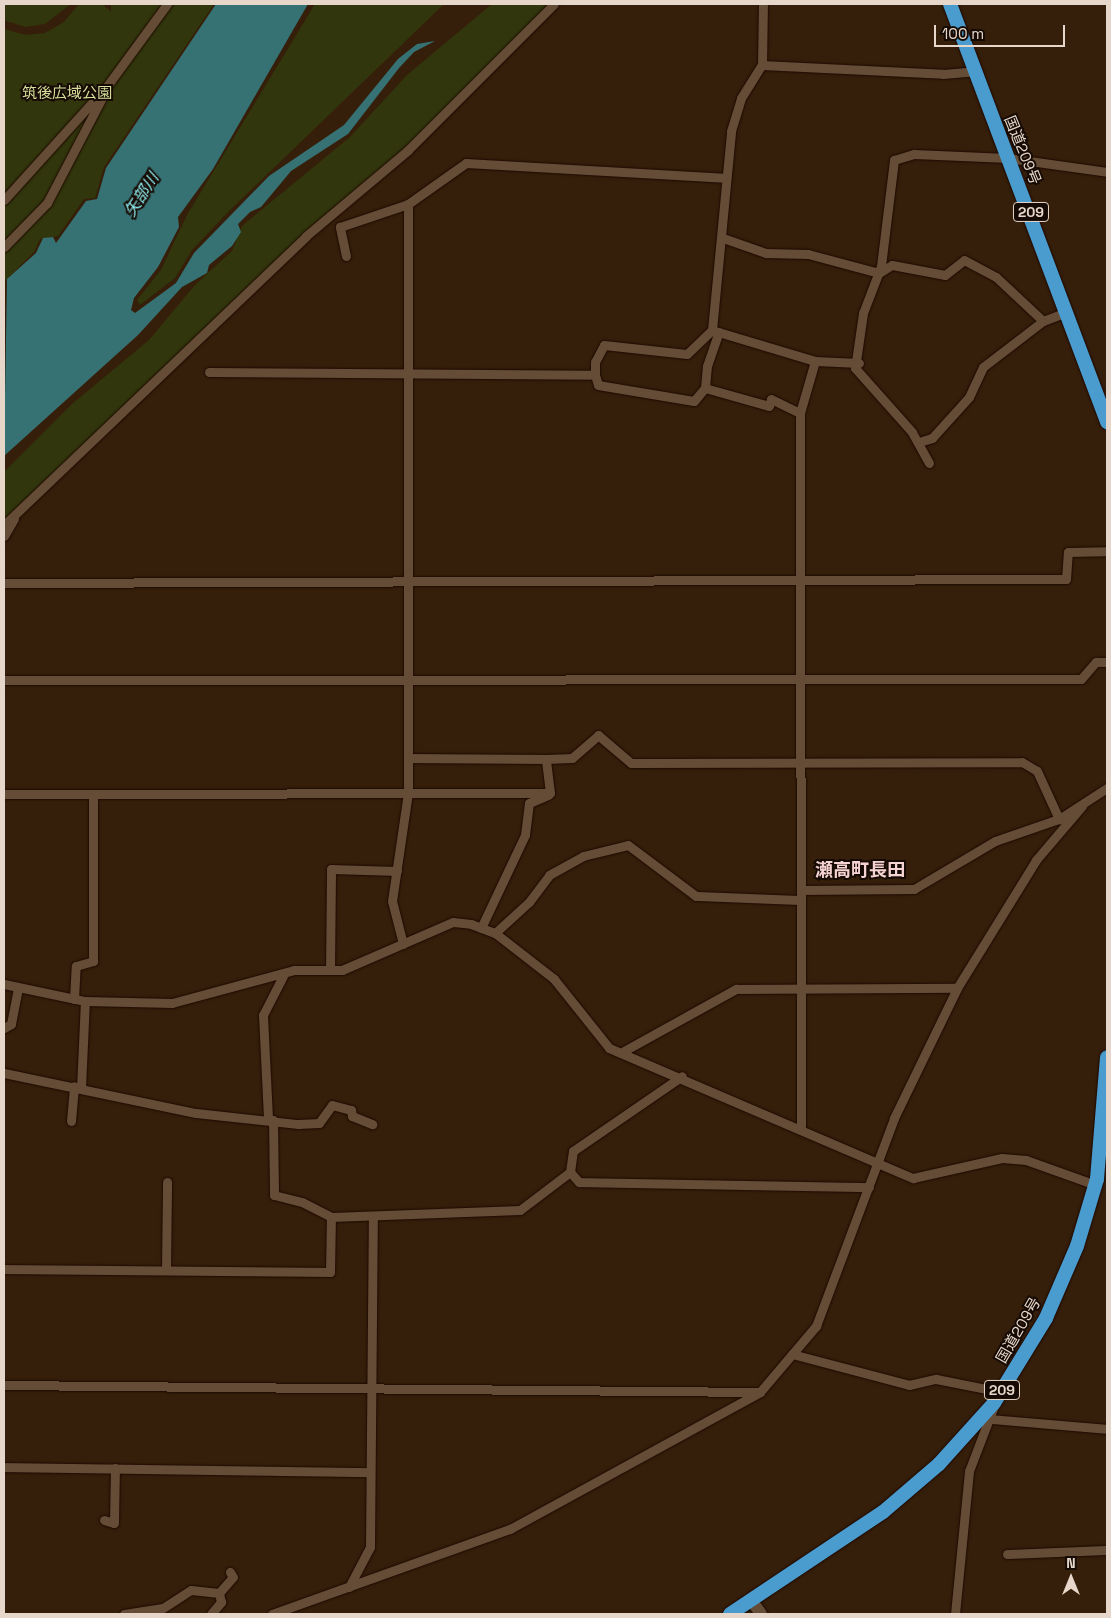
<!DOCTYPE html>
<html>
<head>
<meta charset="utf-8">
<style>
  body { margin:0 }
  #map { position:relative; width:1111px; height:1618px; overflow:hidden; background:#361f0a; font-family:"Space Grotesk","Noto Sans JP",sans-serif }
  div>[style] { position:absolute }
  .green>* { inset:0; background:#32360c }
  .water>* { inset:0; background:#367274 }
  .roads { filter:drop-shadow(0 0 1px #1c0800) drop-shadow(0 0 1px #1c0800) }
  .minor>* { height:9px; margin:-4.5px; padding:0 4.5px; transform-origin:4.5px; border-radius:4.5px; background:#654c36 }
  .secondary>* { height:12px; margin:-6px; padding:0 6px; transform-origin:6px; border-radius:6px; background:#654c36 }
  .trunk>* { height:14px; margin:-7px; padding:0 7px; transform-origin:7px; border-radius:7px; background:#4a9ccf }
  span { translate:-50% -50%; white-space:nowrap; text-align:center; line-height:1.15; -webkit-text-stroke:4px #160b04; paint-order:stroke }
  .shield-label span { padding:1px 4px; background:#160b04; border:1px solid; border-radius:4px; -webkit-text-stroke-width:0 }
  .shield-label { font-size:14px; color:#e6d7ca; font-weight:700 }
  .park-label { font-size:15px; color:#d5df99 }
  .street-label { font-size:15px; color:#e6d7ca }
  .water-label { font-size:16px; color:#91f2f6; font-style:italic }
  .quarter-label { font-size:18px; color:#f6d3d3; font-weight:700 }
  .frame { position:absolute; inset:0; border:5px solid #e6d7ca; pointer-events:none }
  .north { position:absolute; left:1046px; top:1553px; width:50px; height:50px; -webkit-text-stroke:4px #160b04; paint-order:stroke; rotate:0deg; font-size:14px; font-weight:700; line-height:20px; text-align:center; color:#e6d7ca }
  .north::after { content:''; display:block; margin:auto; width:18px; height:22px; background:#e6d7ca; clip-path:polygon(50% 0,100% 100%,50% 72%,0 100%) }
  .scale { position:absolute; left:934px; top:25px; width:131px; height:22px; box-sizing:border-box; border:2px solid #e6d7ca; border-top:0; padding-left:6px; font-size:15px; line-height:18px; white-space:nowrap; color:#e6d7ca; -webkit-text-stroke:4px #160b04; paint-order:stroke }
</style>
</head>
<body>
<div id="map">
  <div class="green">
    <i style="clip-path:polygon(4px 4px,71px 4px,45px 24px,25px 27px,4px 20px)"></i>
    <i style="clip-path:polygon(79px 4px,102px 4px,111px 12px,111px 4px,214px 4px,104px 167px,95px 198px,84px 199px,58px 236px,40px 239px,34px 252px,4px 282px,4px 29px,26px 35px,45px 33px,64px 22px)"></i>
    <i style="clip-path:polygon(315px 4px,444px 4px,229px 211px,192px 250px,175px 278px,140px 305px,137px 300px,161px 270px,187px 215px)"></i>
    <i style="clip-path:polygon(492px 4px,552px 4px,474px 83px,4px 523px,4px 472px,72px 404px,149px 340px,195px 285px,232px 251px,242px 226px,350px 137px,407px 75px)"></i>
  </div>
  <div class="water">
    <i style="clip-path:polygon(216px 4px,308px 4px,213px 169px,178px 217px,179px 227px,158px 267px,134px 298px,131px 310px,135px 313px,176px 283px,194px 253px,269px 176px,344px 125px,398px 59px,417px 44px,435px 41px,414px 52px,399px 68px,348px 134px,291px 171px,261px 207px,250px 212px,238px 224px,241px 232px,232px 246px,209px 265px,207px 273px,182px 287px,138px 335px,4px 456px,7px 279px,36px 253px,43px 238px,53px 237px,56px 243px,86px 201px,97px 199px,106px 168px)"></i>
  </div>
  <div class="roads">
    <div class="minor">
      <i style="left:762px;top:65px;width:61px;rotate:-89.1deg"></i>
      <i style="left:4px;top:200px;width:154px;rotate:-47.9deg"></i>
      <i style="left:107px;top:86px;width:102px;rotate:-53.8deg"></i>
      <i style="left:723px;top:238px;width:46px;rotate:19.2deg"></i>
      <i style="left:766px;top:253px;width:42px;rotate:1.4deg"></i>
      <i style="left:808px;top:254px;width:73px;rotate:15deg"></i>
      <i style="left:879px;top:273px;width:15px;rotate:-32deg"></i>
      <i style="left:892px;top:265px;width:54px;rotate:10.7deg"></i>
      <i style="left:945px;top:275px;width:24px;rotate:-38deg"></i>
      <i style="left:964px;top:260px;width:36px;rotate:28deg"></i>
      <i style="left:996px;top:277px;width:64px;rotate:43.1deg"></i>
      <i style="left:1043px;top:321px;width:26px;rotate:-21deg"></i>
      <i style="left:4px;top:247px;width:62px;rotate:-45.7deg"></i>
      <i style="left:47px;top:203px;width:125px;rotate:-62.4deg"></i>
      <i style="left:346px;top:256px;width:30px;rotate:-102deg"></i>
      <i style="left:340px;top:227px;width:72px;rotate:-18.7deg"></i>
      <i style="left:715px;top:331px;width:104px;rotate:16.7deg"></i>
      <i style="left:815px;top:361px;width:44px;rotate:2.6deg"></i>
      <i style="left:209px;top:372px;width:386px;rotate:0.4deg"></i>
      <i style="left:595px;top:375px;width:10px;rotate:73deg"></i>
      <i style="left:598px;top:385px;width:97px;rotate:9.5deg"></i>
      <i style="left:694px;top:401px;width:17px;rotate:-50deg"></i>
      <i style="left:705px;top:388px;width:22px;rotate:-85deg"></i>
      <i style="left:707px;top:366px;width:36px;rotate:-71deg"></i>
      <i style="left:595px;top:375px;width:13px;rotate:-90deg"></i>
      <i style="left:595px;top:362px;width:19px;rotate:-62deg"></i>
      <i style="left:604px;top:345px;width:83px;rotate:6.2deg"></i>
      <i style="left:687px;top:354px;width:35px;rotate:-44deg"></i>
      <i style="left:712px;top:330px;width:200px;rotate:-84.5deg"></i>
      <i style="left:731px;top:131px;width:34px;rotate:-73deg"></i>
      <i style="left:741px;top:98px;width:39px;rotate:-58deg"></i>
      <i style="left:762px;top:65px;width:181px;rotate:2.8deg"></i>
      <i style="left:943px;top:74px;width:32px;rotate:-5deg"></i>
      <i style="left:705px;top:388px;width:66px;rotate:15.7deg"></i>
      <i style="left:769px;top:406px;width:7px;rotate:-74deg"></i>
      <i style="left:771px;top:399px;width:32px;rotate:26deg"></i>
      <i style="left:919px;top:442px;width:14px;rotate:-17deg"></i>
      <i style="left:932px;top:438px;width:55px;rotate:-47.9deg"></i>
      <i style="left:969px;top:397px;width:33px;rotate:-65deg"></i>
      <i style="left:983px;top:367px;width:76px;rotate:-37.5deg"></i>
      <i style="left:929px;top:463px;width:35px;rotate:-119deg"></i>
      <i style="left:912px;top:432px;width:86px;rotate:-131.7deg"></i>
      <i style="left:855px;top:368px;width:56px;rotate:-81.7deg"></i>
      <i style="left:863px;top:313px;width:50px;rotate:-69deg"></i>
      <i style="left:881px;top:266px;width:107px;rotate:-83deg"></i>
      <i style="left:894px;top:160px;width:21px;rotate:-17deg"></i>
      <i style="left:914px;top:154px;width:94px;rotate:2.4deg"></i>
      <i style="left:1008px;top:158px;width:100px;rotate:8deg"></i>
      <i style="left:4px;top:525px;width:418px;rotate:-43.7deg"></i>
      <i style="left:306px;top:236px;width:133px;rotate:-40.1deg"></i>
      <i style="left:408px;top:150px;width:206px;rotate:-45deg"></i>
      <i style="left:4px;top:536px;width:20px;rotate:-60deg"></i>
      <i style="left:4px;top:583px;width:1062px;rotate:-0.22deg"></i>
      <i style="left:1066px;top:579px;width:27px;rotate:-86deg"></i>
      <i style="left:1068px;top:552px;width:39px;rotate:-1deg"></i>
      <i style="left:4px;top:680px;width:1077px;rotate:-0.05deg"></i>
      <i style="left:1081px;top:679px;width:23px;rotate:-49deg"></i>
      <i style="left:1096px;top:662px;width:11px"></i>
      <i style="left:408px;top:758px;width:138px;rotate:0.4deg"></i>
      <i style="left:4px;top:794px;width:546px;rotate:-0.1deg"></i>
      <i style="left:550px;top:793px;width:34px;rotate:-97deg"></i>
      <i style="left:546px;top:759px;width:26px;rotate:-2deg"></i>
      <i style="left:572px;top:758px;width:35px;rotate:-41deg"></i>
      <i style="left:598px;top:735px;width:43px;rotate:40.3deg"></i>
      <i style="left:631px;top:763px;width:391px;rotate:-0.1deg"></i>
      <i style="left:1022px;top:762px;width:17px;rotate:31deg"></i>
      <i style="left:1037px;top:771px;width:53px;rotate:65.4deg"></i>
      <i style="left:801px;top:890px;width:113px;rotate:-0.5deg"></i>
      <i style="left:914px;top:889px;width:94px;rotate:-30.7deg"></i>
      <i style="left:995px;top:841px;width:68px;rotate:-19deg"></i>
      <i style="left:1059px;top:819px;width:57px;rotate:-32.9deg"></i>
      <i style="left:481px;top:928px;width:103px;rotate:-64.7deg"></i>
      <i style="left:525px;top:835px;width:32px;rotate:-83deg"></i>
      <i style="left:529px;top:803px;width:21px;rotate:-23deg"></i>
      <i style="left:495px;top:933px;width:46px;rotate:-42.4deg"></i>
      <i style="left:529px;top:902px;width:34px;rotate:-53deg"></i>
      <i style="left:549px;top:875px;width:39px;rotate:-29deg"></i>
      <i style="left:583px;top:856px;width:46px;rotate:-13.7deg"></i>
      <i style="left:628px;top:845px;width:85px;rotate:36.9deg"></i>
      <i style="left:696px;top:896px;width:105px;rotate:2.2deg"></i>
      <i style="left:403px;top:944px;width:44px;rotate:-104.3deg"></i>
      <i style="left:392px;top:901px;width:110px;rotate:-81.6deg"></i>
      <i style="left:408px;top:792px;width:588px;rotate:-90deg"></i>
      <i style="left:408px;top:204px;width:71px;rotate:-35.3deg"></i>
      <i style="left:466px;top:163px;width:258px;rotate:3.3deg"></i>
      <i style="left:330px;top:970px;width:101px;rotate:-89.4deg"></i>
      <i style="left:331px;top:869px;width:66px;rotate:1.7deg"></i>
      <i style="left:4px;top:984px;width:83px;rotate:11.9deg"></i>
      <i style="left:85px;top:1001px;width:87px;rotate:1.3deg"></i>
      <i style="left:172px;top:1003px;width:126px;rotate:-15.1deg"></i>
      <i style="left:294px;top:970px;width:48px"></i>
      <i style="left:342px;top:970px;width:121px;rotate:-23.4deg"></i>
      <i style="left:453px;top:922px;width:18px;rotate:6deg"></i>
      <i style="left:471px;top:924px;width:26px;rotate:21deg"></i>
      <i style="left:495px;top:933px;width:75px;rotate:37.9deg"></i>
      <i style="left:554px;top:979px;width:88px;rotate:51.4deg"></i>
      <i style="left:609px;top:1048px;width:331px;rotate:23.2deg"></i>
      <i style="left:913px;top:1178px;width:91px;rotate:-12.7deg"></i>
      <i style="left:1002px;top:1158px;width:24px;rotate:5deg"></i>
      <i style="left:1026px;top:1160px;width:74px;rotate:19.7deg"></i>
      <i style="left:74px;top:999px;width:33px;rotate:-87deg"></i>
      <i style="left:76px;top:966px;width:18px;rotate:-16deg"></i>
      <i style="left:93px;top:961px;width:167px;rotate:-90deg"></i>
      <i style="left:4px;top:1028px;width:8px;rotate:-30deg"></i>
      <i style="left:11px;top:1024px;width:36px;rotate:-79deg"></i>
      <i style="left:624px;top:1051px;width:128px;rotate:-29deg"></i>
      <i style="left:736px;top:989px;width:221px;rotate:-0.3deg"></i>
      <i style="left:4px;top:1073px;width:196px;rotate:11.8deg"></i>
      <i style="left:196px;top:1113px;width:103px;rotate:6.2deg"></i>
      <i style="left:298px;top:1124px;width:21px;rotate:-3deg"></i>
      <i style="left:319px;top:1123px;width:22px;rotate:-54deg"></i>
      <i style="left:332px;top:1105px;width:20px;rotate:15deg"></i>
      <i style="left:351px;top:1110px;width:6px;rotate:81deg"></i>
      <i style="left:352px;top:1116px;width:22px;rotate:22deg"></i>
      <i style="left:81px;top:1088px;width:87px;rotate:-87.4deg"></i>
      <i style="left:268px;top:1118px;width:103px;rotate:-92.8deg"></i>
      <i style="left:263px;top:1015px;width:44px;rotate:-62.9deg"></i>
      <i style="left:273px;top:1120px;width:75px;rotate:89.2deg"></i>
      <i style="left:274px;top:1195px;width:29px;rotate:14deg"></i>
      <i style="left:302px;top:1202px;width:33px;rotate:27deg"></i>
      <i style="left:331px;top:1217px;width:189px;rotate:-2.1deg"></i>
      <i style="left:520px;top:1210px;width:63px;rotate:-37.2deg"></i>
      <i style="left:570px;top:1172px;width:21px;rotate:-82deg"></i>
      <i style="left:573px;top:1151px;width:132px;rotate:-34.5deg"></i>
      <i style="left:71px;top:1121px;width:35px;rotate:-85deg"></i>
      <i style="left:801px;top:1128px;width:715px;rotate:-90.08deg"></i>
      <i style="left:800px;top:413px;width:54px;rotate:-73.9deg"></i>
      <i style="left:570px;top:1172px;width:13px;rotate:48deg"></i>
      <i style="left:579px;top:1182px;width:290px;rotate:1deg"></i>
      <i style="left:4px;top:1269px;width:326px;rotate:0.5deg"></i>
      <i style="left:330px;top:1272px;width:55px;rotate:-89deg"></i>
      <i style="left:166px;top:1270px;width:88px;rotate:-89.3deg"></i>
      <i style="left:792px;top:1354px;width:121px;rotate:14.8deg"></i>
      <i style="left:909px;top:1385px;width:28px;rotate:-13deg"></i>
      <i style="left:936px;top:1379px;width:66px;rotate:11.3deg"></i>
      <i style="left:4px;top:1385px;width:753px;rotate:0.53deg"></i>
      <i style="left:991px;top:1419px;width:116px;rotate:4.9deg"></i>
      <i style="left:4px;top:1467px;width:366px;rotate:0.8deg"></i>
      <i style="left:104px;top:1520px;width:10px;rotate:17deg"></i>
      <i style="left:114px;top:1523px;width:55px;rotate:-89deg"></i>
      <i style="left:1007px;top:1554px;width:100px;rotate:-2.3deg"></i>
      <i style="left:349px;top:1587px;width:45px;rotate:-62.3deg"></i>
      <i style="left:370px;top:1547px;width:330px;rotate:-89.5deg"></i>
      <i style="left:124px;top:1614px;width:39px;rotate:-9deg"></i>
      <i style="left:163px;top:1608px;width:33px;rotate:-33deg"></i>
      <i style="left:191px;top:1590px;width:28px;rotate:6deg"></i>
      <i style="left:219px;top:1593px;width:21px;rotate:-49deg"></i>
      <i style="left:233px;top:1577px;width:6px;rotate:-121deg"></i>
      <i style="left:211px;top:1614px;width:16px;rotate:-50deg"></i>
      <i style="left:221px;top:1602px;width:9px;rotate:-103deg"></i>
      <i style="left:272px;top:1614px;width:253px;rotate:-19.7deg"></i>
      <i style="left:510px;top:1529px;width:285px;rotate:-28.7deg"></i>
      <i style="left:760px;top:1392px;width:87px;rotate:-49.7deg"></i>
      <i style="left:816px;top:1326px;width:222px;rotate:-69.4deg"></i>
      <i style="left:894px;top:1118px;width:144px;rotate:-64.1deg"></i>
      <i style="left:957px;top:988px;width:150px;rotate:-58.3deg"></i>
      <i style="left:1036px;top:860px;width:71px;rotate:-49.6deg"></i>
      <i style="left:955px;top:1614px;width:144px;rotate:-84.4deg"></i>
      <i style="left:969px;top:1471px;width:70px;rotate:-69deg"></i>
    </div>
    <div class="secondary">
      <i style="left:751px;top:1600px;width:17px;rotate:54deg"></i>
    </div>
    <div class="trunk">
      <i style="left:950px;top:4px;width:447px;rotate:69.4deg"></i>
      <i style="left:730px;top:1614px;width:184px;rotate:-33.7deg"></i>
      <i style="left:883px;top:1512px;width:74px;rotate:-40.6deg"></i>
      <i style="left:939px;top:1464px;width:82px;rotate:-48deg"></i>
      <i style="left:994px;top:1403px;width:100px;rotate:-58.5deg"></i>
      <i style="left:1046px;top:1318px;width:78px;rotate:-66.7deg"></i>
      <i style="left:1077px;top:1246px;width:70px;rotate:-73.4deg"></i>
      <i style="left:1097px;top:1179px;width:122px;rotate:-85.3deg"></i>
    </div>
  </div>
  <div class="shield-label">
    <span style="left:1031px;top:212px">209</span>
    <span style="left:1002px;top:1390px">209</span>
  </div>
  <div class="park-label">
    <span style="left:67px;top:93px">筑後広域公園</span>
  </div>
  <div class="street-label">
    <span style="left:1023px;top:150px;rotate:68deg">国道209号</span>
    <span style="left:1018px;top:1330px;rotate:-60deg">国道209号</span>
  </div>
  <div class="water-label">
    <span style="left:142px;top:195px;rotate:-57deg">矢部川</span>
  </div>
  <div class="quarter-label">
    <span style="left:860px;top:870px">瀬高町長田</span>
  </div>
  <div class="frame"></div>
  <div class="north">N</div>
  <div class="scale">100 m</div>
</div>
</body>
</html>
